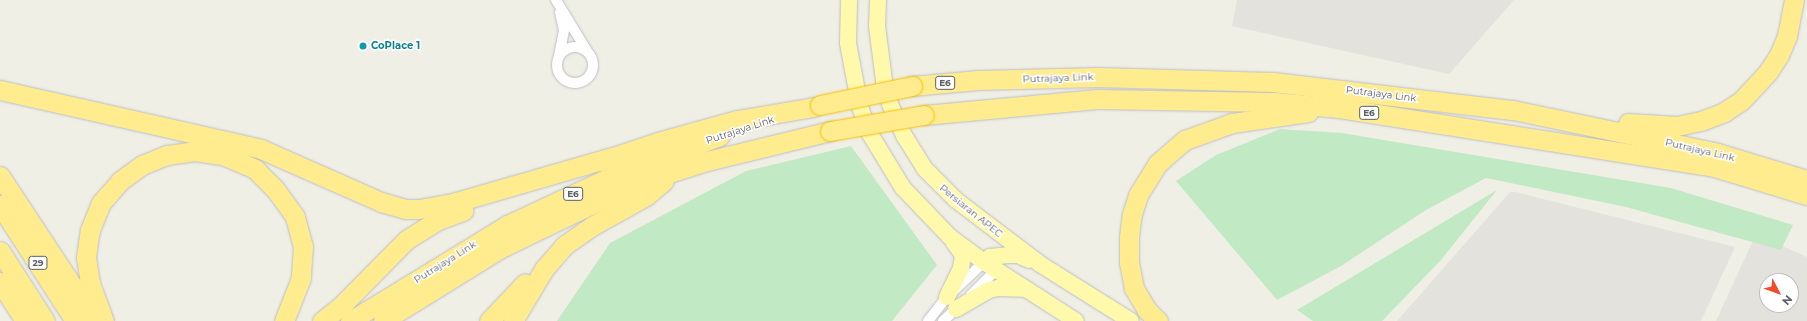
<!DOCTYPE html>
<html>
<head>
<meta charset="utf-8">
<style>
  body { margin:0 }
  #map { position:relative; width:1807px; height:321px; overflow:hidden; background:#f0efe5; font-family:Montserrat,sans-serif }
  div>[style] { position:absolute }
  .industrial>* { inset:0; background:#e4e2dd }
  .green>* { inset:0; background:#c1e9c4 }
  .roads { filter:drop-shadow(0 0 1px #bdbec5) drop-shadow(0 0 1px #bdbec5) }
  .street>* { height:10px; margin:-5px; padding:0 5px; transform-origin:5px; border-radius:5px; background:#fff }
  .street>.ring { margin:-5px; padding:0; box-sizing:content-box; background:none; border:10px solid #fff; border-radius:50% }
  .primary>* { height:16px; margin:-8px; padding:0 8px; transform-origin:8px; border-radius:8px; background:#fff9ac }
  .highway>* { height:19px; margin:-9.5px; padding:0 9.5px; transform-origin:9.5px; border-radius:9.5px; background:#ffec8e }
  .bridges { filter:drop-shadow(0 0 1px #f6bf00) drop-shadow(0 0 1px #f6bf00) }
  .highway-bridge>* { height:19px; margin:-9.5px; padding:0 9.5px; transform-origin:9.5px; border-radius:9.5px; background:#ffec8e }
  .dots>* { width:11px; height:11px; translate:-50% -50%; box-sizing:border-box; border:2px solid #fff; border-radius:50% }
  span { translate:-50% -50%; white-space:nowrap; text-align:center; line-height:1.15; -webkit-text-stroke:3px #fff; paint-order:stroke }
  .shield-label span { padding:1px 3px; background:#fff; border:1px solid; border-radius:3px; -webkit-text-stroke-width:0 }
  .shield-label { font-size:9px; color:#5d6067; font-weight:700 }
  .culture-label { font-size:10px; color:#0d838f; font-weight:700 }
  .left { translate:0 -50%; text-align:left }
  .street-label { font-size:10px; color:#5d6067 }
  .north { position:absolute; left:1759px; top:273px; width:40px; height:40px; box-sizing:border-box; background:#fff; border:1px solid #bebfc2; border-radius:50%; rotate:131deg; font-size:11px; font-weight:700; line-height:16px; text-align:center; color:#5d6067 }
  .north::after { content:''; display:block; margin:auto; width:14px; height:18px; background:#f34a28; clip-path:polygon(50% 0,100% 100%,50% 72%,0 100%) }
</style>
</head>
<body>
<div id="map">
  <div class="industrial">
    <i style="clip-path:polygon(1237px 0,1514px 0,1449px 74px,1232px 26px)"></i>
    <i style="clip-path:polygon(1510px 192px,1515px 192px,1735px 247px,1701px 321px,1397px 321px)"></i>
    <i style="clip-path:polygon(evenodd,1756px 234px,1807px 257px,1807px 321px,1716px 321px,1756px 234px,1767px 281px,1791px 281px,1791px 305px,1767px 305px,1767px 281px)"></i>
  </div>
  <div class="green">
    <i style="clip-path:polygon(1280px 129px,1342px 133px,1671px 188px,1793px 225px,1781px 250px,1626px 207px,1486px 178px,1426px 210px,1341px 266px,1277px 300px,1176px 181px,1216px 155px)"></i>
    <i style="clip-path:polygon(851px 146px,937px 265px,892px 321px,557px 321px,610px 243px,746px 171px)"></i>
    <i style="clip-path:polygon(1497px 190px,1441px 260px,1382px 321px,1313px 321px,1297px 310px)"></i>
  </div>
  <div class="roads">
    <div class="street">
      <i style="left:556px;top:0;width:60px;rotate:58.7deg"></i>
      <i class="ring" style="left:557px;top:47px;width:26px;height:26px"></i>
      <i style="left:559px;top:56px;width:26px;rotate:-79deg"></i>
      <i style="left:564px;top:30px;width:18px;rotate:-103deg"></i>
      <i style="left:971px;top:295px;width:35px;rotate:-45deg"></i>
      <i style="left:928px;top:321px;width:31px;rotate:-52deg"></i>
      <i style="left:947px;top:297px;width:51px;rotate:-43.4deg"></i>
      <i style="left:943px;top:321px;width:22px;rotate:-43deg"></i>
    </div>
    <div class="primary">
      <i style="left:849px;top:0;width:43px;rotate:91.3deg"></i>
      <i style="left:848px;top:43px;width:65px;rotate:79.4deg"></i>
      <i style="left:860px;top:107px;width:29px;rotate:70deg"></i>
      <i style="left:870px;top:134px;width:63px;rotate:58.6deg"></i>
      <i style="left:903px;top:188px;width:68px;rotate:46.2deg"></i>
      <i style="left:950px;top:237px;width:42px;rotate:36.3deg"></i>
      <i style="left:984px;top:262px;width:109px;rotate:32.7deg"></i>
      <i style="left:878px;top:0;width:26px;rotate:92deg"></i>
      <i style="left:877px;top:26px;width:55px;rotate:82.7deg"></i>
      <i style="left:884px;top:81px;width:24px;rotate:75deg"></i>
      <i style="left:890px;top:104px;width:36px;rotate:66deg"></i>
      <i style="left:905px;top:137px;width:36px;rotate:58deg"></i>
      <i style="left:924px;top:168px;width:45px;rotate:45deg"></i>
      <i style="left:956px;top:200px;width:106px;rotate:37.3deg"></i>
      <i style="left:1040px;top:264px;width:107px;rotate:32.1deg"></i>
      <i style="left:984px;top:262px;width:8px;rotate:-40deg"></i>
      <i style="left:990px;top:257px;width:20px;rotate:-6deg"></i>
      <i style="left:1010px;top:255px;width:8px"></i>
      <i style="left:1018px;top:255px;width:12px;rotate:24deg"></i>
      <i style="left:947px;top:297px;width:32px;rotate:-64deg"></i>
      <i style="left:961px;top:268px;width:13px;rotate:-81deg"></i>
      <i style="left:963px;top:255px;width:17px;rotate:-126deg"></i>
      <i style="left:956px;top:309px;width:38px;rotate:-30deg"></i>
      <i style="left:989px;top:290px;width:9px;rotate:-13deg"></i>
      <i style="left:998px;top:288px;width:25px;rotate:2deg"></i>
    </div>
    <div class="highway">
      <i style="left:912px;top:86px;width:66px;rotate:-5.2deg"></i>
      <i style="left:978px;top:80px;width:120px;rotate:-1.4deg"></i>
      <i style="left:1098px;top:77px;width:175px;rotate:1.6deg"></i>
      <i style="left:1273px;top:82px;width:242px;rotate:6.7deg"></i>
      <i style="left:1513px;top:110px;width:209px;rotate:11.8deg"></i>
      <i style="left:1718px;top:153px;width:93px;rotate:16.9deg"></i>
      <i style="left:0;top:90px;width:268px;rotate:12.7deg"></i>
      <i style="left:261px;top:149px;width:131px;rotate:23.8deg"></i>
      <i style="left:381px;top:202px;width:25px;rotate:16deg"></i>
      <i style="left:405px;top:209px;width:14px"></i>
      <i style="left:419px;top:209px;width:35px;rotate:-10deg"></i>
      <i style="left:453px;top:203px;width:166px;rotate:-16.1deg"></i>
      <i style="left:924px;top:115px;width:174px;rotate:-5.3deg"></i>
      <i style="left:1097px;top:99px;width:178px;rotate:1deg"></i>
      <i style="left:1275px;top:102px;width:64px;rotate:5.4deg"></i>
      <i style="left:1339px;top:108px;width:380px;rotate:8.9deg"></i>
      <i style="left:1714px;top:167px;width:97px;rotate:16.8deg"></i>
      <i style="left:1628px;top:123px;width:49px;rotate:3.5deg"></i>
      <i style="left:1677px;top:126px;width:25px;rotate:-12deg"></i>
      <i style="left:1701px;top:121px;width:25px;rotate:-21deg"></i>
      <i style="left:1724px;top:112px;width:20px;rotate:-33deg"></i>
      <i style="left:1741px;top:101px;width:40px;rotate:-47deg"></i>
      <i style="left:1768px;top:72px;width:20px;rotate:-57deg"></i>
      <i style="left:1779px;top:55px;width:21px;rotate:-67deg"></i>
      <i style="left:1787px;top:36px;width:37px;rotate:-79deg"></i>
      <i style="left:601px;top:161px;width:60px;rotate:-18.4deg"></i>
      <i style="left:658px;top:142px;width:82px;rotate:-15.6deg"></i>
      <i style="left:737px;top:120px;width:78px;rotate:-9.6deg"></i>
      <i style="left:0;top:176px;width:173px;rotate:56.6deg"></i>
      <i style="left:0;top:205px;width:138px;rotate:57.1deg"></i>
      <i style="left:0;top:251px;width:83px;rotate:57.3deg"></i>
      <i style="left:0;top:282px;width:46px;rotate:57.3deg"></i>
      <i style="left:104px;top:321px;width:40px;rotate:-110.2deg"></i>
      <i style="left:90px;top:283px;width:26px;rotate:-99deg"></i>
      <i style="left:86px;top:257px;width:27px;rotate:-82deg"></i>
      <i style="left:90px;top:230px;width:29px;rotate:-68deg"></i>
      <i style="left:101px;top:203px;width:29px;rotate:-49deg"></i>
      <i style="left:120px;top:181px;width:27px;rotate:-36deg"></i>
      <i style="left:142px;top:165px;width:27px;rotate:-22deg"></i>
      <i style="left:167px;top:155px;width:28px;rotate:-8deg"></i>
      <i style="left:195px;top:151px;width:30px;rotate:9deg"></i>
      <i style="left:225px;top:156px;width:33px;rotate:23deg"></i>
      <i style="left:255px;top:169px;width:28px;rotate:45deg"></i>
      <i style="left:275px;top:189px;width:34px;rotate:54deg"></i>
      <i style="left:295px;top:217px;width:30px;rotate:75deg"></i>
      <i style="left:303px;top:246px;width:32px;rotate:94deg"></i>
      <i style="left:301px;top:278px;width:46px;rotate:111.6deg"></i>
      <i style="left:322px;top:321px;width:23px;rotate:-38deg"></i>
      <i style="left:340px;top:307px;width:94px;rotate:-45.4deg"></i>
      <i style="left:406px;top:240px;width:38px;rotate:-32deg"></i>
      <i style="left:438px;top:220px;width:27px;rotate:-20deg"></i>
      <i style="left:350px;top:321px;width:184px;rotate:-31.4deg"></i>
      <i style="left:507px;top:225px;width:107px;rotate:-24.9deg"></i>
      <i style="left:604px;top:180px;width:124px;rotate:-20.8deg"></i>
      <i style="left:383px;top:321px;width:137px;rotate:-31.8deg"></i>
      <i style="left:499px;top:249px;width:103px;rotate:-25.8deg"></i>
      <i style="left:592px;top:204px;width:74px;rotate:-22.4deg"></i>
      <i style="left:660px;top:176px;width:45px;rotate:-18deg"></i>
      <i style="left:703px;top:162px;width:131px;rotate:-13.7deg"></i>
      <i style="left:489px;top:321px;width:52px;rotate:-46.5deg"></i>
      <i style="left:513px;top:321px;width:61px;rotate:-59.2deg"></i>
      <i style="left:544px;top:269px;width:32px;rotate:-49deg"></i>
      <i style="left:565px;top:245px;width:33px;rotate:-35deg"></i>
      <i style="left:592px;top:226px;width:62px;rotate:-29.1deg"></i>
      <i style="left:646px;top:196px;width:23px;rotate:-40deg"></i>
      <i style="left:1158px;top:321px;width:16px;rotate:-135deg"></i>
      <i style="left:1147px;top:310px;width:26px;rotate:-121deg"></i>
      <i style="left:1134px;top:288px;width:25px;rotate:-101deg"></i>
      <i style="left:1129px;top:263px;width:26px;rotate:-90deg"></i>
      <i style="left:1129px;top:237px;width:23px;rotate:-83deg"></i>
      <i style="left:1132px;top:214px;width:20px;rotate:-72deg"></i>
      <i style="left:1138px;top:195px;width:36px;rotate:-58deg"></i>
      <i style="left:1157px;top:164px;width:37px;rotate:-41deg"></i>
      <i style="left:1185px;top:140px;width:50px;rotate:-19.9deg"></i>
      <i style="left:1232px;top:123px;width:77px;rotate:-8.2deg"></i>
    </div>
  </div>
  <div class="bridges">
    <div class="highway-bridge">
      <i style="left:820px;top:105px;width:94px;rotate:-11.7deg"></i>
      <i style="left:830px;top:131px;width:95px;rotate:-9.7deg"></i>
    </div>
  </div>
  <div class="dots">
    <i style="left:363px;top:46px;background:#0f9aa8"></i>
  </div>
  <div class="shield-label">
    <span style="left:945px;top:83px">E6</span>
    <span style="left:1369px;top:113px">E6</span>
    <span style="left:573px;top:194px">E6</span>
    <span style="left:38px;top:263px">29</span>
  </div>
  <div class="culture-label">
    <span class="left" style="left:371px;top:46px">CoPlace 1</span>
  </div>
  <div class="street-label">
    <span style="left:1058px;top:78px;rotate:-2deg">Putrajaya Link</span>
    <span style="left:1381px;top:94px;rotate:7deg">Putrajaya Link</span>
    <span style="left:740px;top:130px;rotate:-18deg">Putrajaya Link</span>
    <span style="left:1700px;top:150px;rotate:13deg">Putrajaya Link</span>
    <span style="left:971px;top:211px;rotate:39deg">Persiaran APEC</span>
    <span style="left:445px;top:262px;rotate:-32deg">Putrajaya Link</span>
  </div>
  <div class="north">N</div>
</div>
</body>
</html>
